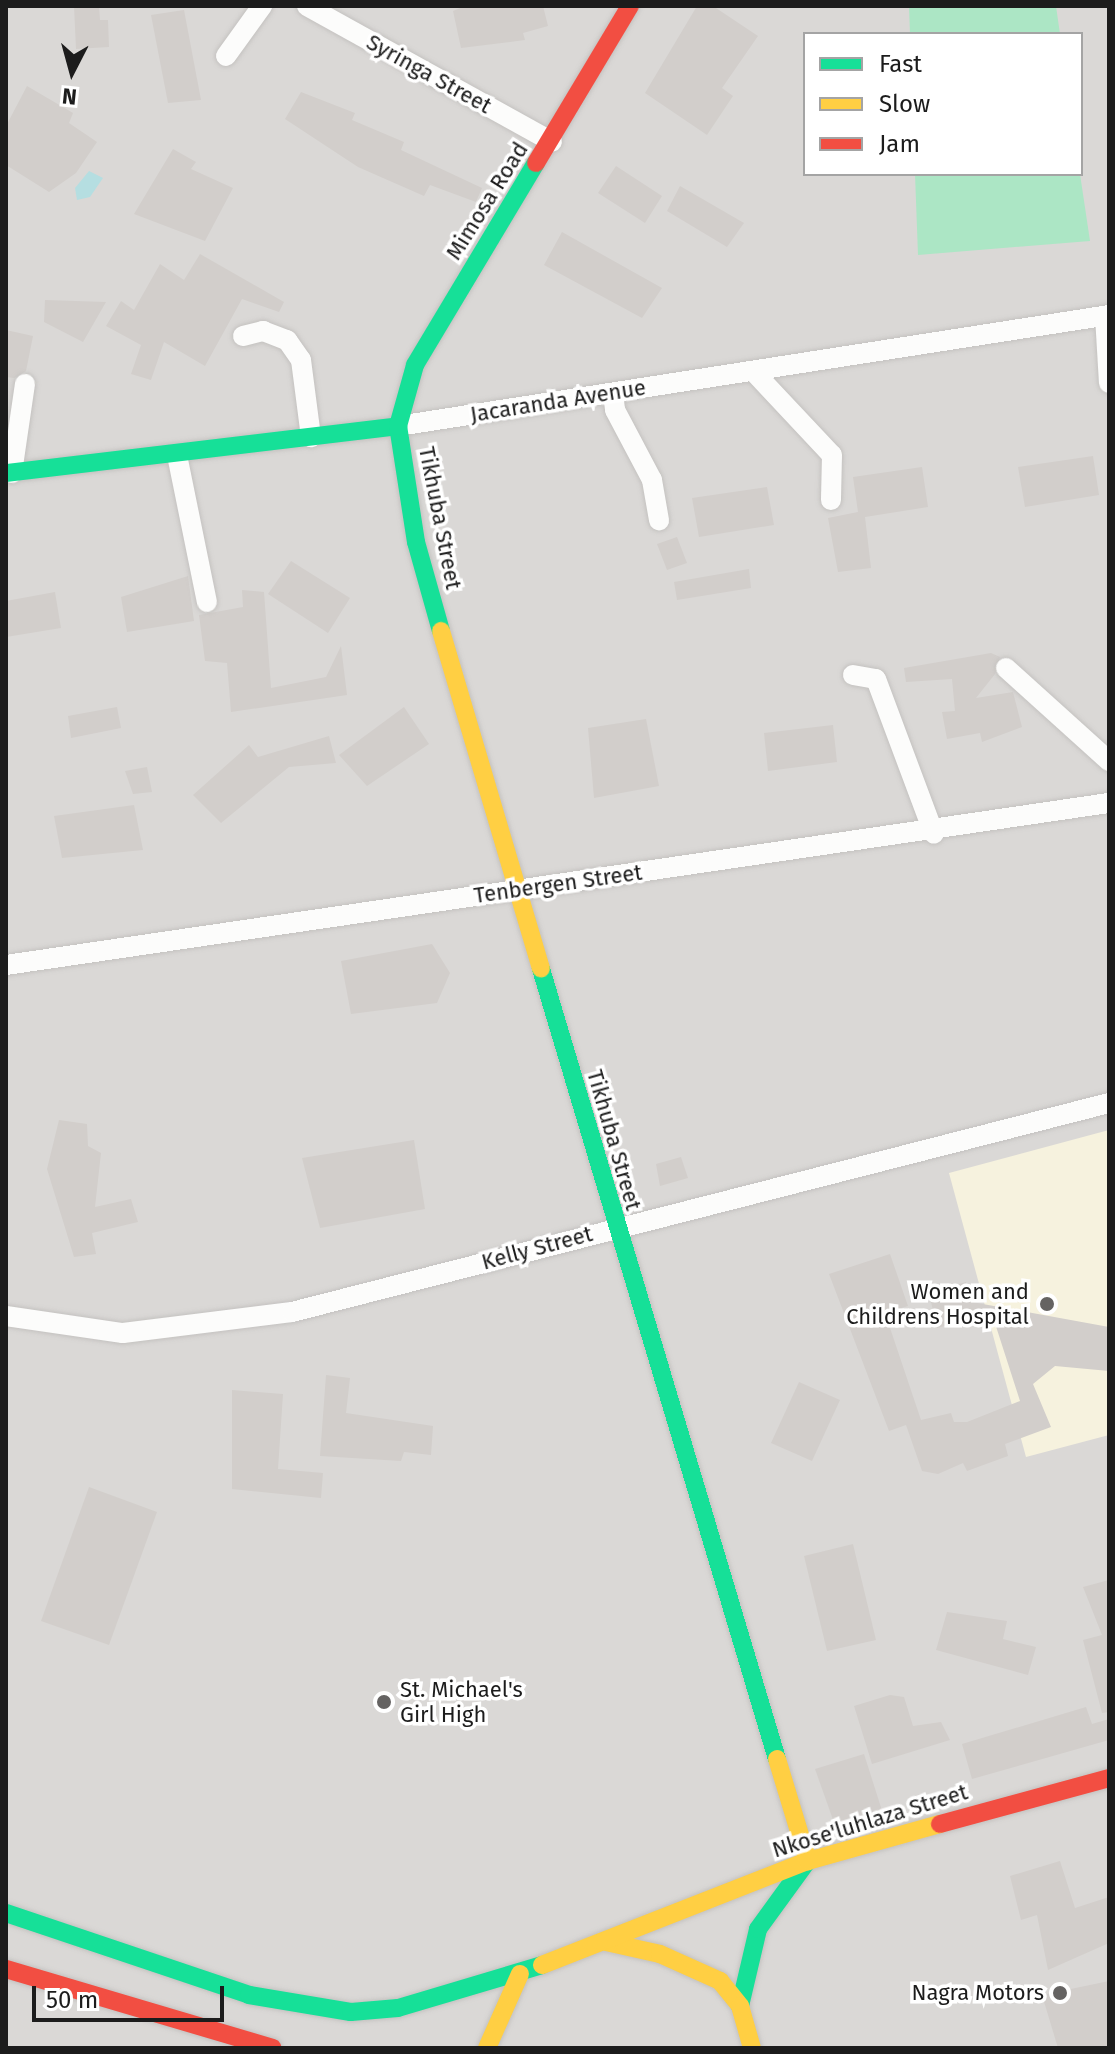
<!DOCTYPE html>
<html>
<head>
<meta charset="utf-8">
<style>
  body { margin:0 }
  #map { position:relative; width:1115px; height:2054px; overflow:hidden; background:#ece8e4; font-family:"Fira Sans",sans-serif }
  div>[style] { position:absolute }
  .residential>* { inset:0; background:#dad8d6 }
  .education>* { inset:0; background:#f6f2de }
  .pitch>* { inset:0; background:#ace6c5 }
  .water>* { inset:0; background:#b5dee1 }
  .building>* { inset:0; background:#d2cecb }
  .roads { filter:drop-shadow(0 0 2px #c4c2c0) drop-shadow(0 0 2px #c4c2c0) }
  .street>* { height:20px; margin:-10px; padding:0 10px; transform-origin:10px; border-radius:10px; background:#fcfcfb }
  .fast>* { height:18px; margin:-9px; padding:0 9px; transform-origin:9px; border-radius:9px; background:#16e098 }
  .slow>* { height:18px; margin:-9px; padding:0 9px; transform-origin:9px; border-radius:9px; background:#ffcf43 }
  .jam>* { height:18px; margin:-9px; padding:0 9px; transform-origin:9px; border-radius:9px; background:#f24e42 }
  .dots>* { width:22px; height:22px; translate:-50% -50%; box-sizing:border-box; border:4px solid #fff; border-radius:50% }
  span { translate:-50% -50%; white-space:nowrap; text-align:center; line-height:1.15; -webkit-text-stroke:7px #fff; paint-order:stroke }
  .street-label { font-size:22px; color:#1c1c1c }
  .poi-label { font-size:22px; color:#1c1c1c }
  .right { translate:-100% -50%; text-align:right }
  .left { translate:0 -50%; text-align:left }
  .frame { position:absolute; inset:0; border:8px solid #1c1c1c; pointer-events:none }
  .legend { position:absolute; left:803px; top:32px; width:280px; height:144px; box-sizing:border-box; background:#fff; border:2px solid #a4a4a4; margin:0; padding:10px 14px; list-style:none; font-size:24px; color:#1c1c1c }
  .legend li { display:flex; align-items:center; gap:16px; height:40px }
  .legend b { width:40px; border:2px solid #a4a4a4 }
  .north { position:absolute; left:32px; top:32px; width:80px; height:80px; -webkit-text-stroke:6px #fff; paint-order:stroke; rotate:186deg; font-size:22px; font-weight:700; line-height:32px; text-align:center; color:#1c1c1c }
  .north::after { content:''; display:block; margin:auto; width:28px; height:36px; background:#1c1c1c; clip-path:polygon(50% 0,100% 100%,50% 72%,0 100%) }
  .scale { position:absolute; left:32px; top:1986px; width:192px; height:36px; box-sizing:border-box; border:4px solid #1c1c1c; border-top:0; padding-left:10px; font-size:24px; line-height:28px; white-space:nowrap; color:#1c1c1c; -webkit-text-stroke:6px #fff; paint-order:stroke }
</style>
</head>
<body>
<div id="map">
  <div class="residential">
    <i style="clip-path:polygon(evenodd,6px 6px,1109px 6px,1109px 2048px,6px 2048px,6px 6px,805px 34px,1081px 34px,1081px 174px,805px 174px,805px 34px)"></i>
  </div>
  <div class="education">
    <i style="clip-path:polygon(1109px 1130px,1109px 1435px,1026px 1457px,949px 1173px)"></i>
  </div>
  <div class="pitch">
    <i style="clip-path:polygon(909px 6px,1056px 6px,1060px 34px,910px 34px)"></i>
    <i style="clip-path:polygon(915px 174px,1080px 174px,1090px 241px,918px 255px)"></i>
  </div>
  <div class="water">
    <i style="clip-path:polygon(89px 171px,103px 178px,90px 197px,77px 200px,75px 188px)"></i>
  </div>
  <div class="building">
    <i style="clip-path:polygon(74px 6px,99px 6px,100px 20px,108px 20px,109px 47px,76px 49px)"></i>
    <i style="clip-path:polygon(465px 6px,543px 6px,548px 26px,523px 33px,525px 40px,461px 48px,453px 11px)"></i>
    <i style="clip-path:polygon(697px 6px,713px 6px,758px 36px,722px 88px,733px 96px,707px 135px,645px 93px)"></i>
    <i style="clip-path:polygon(184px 10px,201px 100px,168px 103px,151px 15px)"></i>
    <i style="clip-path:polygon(27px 86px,73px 113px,69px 123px,97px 142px,76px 173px,49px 192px,6px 165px,6px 126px)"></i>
    <i style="clip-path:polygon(301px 92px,355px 113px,352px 120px,404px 142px,401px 150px,482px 188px,476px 202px,430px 185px,424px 196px,358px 167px,285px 119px)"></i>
    <i style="clip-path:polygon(173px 149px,196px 162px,191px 169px,233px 188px,205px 241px,134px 214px)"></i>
    <i style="clip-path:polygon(616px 166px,662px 196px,645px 223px,598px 193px)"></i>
    <i style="clip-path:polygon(680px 186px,744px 223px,727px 247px,667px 211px)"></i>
    <i style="clip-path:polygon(562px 232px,662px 288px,642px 318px,544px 265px)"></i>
    <i style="clip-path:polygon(200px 254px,284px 302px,279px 312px,242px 299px,205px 366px,164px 342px,151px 380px,131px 374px,141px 345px,106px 326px,121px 301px,134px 310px,160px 264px,184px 280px)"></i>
    <i style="clip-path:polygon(45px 300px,106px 302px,83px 342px,44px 322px)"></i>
    <i style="clip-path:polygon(6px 330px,33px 336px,26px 371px,14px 378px,6px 377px)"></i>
    <i style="clip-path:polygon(1093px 456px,1099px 495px,1025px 507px,1018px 467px)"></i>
    <i style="clip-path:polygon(922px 467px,928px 507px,865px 517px,871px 568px,838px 572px,828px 518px,858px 512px,853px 477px)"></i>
    <i style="clip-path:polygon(767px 487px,774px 525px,699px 537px,692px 498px)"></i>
    <i style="clip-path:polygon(677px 537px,687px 563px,667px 570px,657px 544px)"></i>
    <i style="clip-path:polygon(291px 561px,350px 598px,328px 633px,268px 594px)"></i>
    <i style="clip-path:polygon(749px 569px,751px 588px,677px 600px,674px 582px)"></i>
    <i style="clip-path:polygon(188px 576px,194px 621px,127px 632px,121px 597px)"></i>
    <i style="clip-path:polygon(242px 590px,264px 592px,271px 688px,326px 677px,341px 646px,347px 695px,231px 712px,227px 663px,205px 661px,199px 615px,243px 607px)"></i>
    <i style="clip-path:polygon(55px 592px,61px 628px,6px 637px,6px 601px)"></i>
    <i style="clip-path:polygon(991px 653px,1000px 657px,995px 674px,976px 698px,1013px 692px,1022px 727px,982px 742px,980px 733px,947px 739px,942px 712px,955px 711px,952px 679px,906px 682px,904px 668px)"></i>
    <i style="clip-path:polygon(117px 707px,121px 728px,71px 738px,68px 716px)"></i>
    <i style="clip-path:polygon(404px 707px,429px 744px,367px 786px,339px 755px)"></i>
    <i style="clip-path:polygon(646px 719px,659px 786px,594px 798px,588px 728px)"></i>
    <i style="clip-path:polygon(833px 725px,837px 762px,768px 771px,764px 733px)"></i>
    <i style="clip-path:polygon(329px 736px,336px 763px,289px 767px,221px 823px,193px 795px,249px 745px,258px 757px)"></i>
    <i style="clip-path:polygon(147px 767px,152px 792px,133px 794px,125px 771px)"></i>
    <i style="clip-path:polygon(134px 805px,143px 850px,62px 858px,54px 816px)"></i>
    <i style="clip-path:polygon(432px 944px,450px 973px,437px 1003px,351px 1014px,341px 961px)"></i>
    <i style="clip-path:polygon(59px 1120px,87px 1124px,88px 1146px,101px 1153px,95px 1207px,131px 1199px,138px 1222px,92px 1233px,96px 1254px,74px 1257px,47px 1169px)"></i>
    <i style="clip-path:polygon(414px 1140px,425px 1209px,320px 1228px,302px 1158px)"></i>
    <i style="clip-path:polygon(681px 1157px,688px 1178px,660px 1186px,656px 1164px)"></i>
    <i style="clip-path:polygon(890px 1254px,908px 1306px,885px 1313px,921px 1420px,951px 1413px,954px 1422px,967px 1422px,1020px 1401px,992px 1314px,937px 1328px,929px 1293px,966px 1282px,972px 1302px,1109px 1327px,1109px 1371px,1055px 1366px,1033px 1384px,1051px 1427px,1005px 1444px,1008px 1456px,967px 1471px,963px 1463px,938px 1474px,922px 1471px,906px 1425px,889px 1431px,829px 1274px)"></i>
    <i style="clip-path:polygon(326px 1375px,350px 1378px,346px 1413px,433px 1426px,431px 1455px,404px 1452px,401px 1461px,320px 1456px)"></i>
    <i style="clip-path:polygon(799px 1382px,840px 1400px,812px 1461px,771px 1443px)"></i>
    <i style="clip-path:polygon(232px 1390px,283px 1394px,278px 1469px,323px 1473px,321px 1498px,232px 1489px)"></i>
    <i style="clip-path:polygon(89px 1487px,157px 1512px,109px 1645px,41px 1621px)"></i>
    <i style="clip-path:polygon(853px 1544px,876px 1640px,827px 1651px,804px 1556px)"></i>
    <i style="clip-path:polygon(1109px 1580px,1109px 1712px,1102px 1713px,1083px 1640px,1102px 1635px,1083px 1587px)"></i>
    <i style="clip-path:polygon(947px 1612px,1007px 1621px,1003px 1639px,1036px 1647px,1028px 1675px,936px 1650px)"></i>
    <i style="clip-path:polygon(890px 1695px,904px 1697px,913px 1726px,941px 1722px,950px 1740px,872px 1764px,854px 1706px)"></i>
    <i style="clip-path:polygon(1086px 1707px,1092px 1724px,1109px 1719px,1109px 1740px,972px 1779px,962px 1744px)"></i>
    <i style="clip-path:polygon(864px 1754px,885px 1820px,837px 1831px,815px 1769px)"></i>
    <i style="clip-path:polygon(1060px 1861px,1075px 1908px,1109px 1897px,1109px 1943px,1048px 1970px,1037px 1915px,1021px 1920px,1010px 1876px)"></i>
    <i style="clip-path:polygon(1109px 1981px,1109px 2048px,1058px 2048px,1042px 1995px)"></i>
  </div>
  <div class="roads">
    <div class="street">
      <i style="left:307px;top:6px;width:280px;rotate:29deg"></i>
      <i style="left:226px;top:56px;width:62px;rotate:-54.2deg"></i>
      <i style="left:1105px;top:316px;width:67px;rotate:86.6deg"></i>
      <i style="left:243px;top:336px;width:21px;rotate:-14deg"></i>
      <i style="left:263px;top:331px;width:26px;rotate:21deg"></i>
      <i style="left:287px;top:340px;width:24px;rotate:55deg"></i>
      <i style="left:301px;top:360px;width:78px;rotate:82.6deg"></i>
      <i style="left:753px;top:371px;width:115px;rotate:46.8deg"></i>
      <i style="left:832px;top:455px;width:45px;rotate:91.3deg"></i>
      <i style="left:613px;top:393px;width:17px;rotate:83deg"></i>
      <i style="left:615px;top:410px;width:79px;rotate:62.1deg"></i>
      <i style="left:652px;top:480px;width:41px;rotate:80.1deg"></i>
      <i style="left:398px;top:426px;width:720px;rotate:-8.87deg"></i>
      <i style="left:177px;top:455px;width:150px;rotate:78.5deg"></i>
      <i style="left:12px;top:473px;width:90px;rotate:-81.7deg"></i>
      <i style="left:1006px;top:668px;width:139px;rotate:42.1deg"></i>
      <i style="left:853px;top:675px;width:23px;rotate:10deg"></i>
      <i style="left:876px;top:679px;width:165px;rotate:69.5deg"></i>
      <i style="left:6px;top:965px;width:1115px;rotate:-8.36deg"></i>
      <i style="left:6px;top:1316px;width:118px;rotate:8.3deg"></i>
      <i style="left:123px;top:1333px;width:170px;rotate:-7.1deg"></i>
      <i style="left:292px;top:1312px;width:843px;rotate:-14.35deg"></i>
    </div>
    <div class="fast">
      <i style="left:6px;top:473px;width:395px;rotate:-6.8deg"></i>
      <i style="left:441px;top:631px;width:92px;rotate:-105.7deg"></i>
      <i style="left:416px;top:542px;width:117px;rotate:-98.8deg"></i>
      <i style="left:398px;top:426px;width:63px;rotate:-74.4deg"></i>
      <i style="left:415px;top:365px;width:235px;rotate:-59.1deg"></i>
      <i style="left:541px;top:969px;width:824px;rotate:73.37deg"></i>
      <i style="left:6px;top:1913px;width:256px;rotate:18.6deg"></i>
      <i style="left:249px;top:1995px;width:103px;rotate:9.5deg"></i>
      <i style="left:351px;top:2012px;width:47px;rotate:-4.9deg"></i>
      <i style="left:398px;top:2008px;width:150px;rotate:-16.6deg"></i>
      <i style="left:740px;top:2006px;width:79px;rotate:-76.8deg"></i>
      <i style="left:758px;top:1929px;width:82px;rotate:-54deg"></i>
    </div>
    <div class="slow">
      <i style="left:441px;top:631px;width:352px;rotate:73.5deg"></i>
      <i style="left:777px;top:1759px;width:107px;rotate:73.1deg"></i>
      <i style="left:606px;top:1942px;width:55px;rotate:12.5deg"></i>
      <i style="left:660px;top:1954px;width:66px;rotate:24.2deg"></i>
      <i style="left:720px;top:1981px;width:32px;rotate:51deg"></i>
      <i style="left:740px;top:2006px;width:44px;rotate:74.1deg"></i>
      <i style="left:542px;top:1965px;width:286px;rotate:-21.4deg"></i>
      <i style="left:808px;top:1861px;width:137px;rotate:-15.7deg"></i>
      <i style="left:487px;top:2048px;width:81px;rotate:-66deg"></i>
    </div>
    <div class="jam">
      <i style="left:536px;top:163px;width:183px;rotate:-59.1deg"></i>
      <i style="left:940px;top:1824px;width:175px;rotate:-15.2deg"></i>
      <i style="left:6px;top:1969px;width:278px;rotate:16.5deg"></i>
    </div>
  </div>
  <div class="dots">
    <i style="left:1047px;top:1304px;background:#656362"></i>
    <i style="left:384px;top:1702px;background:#656362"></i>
    <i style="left:1060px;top:1993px;background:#656362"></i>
  </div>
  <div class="street-label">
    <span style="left:429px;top:74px;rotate:29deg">Syringa Street</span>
    <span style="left:487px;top:201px;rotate:-58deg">Mimosa Road</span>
    <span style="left:558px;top:401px;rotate:-9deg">Jacaranda Avenue</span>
    <span style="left:440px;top:518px;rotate:79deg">Tikhuba Street</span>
    <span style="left:558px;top:884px;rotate:-8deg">Tenbergen Street</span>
    <span style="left:614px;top:1140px;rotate:74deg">Tikhuba Street</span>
    <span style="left:537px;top:1248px;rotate:-15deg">Kelly Street</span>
    <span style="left:870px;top:1821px;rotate:-17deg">Nkose'luhlaza Street</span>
  </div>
  <div class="poi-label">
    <span class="right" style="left:1029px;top:1304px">Women and<br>Childrens Hospital</span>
    <span class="left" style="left:400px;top:1702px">St. Michael's<br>Girl High</span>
    <span class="right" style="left:1044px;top:1993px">Nagra Motors</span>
  </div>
  <div class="frame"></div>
  <ul class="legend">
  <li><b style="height:10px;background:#16e098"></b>Fast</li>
  <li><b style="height:10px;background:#ffcf43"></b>Slow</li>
  <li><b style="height:10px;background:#f24e42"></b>Jam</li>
  </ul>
  <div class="north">N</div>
  <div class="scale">50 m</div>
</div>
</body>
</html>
